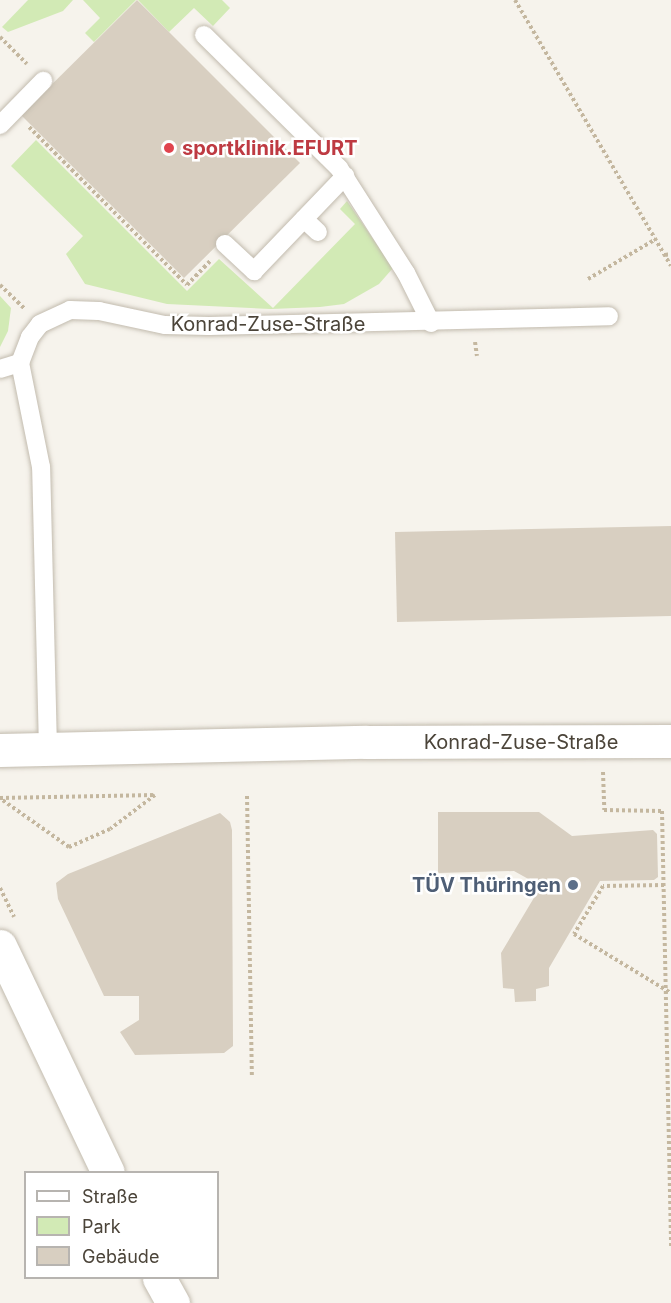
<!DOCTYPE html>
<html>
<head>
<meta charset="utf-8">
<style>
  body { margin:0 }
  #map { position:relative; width:671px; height:1303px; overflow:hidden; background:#f6f3ec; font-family:Inter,sans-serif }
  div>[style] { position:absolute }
  .green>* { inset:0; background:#d2eab5 }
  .building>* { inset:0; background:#d8cfc1 }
  .path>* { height:4px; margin-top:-2px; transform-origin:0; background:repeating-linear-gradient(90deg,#c4b79f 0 3px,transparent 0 6px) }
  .roads { filter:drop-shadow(0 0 2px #c2bbae) drop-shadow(0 0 2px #c2bbae) }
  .lane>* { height:18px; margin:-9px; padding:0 9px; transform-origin:9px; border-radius:9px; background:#fff }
  .street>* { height:33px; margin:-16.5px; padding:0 16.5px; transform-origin:16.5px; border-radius:16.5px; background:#fff }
  .dots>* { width:16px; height:16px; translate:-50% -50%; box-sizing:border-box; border:3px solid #fff; border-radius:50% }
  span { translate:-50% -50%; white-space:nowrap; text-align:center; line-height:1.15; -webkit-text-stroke:5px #fff; paint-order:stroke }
  .health-label { font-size:20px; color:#be3a42; font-weight:700 }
  .left { translate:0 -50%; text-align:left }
  .street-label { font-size:20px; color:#4b4439 }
  .service-label { font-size:20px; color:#4e5e75; font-weight:700 }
  .right { translate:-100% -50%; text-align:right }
  .legend { position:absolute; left:24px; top:1171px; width:195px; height:108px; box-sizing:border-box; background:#fff; border:2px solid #b7b4b0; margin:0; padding:8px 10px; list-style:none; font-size:18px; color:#4b4439 }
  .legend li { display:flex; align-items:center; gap:12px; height:30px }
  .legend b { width:30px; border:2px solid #b7b4b0 }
</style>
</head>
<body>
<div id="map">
  <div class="green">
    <i style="clip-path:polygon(28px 0,73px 0,63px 11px,8px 32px,2px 27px)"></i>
    <i style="clip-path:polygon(83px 0,136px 0,94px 42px,85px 33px,100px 18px)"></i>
    <i style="clip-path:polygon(138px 0,222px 0,230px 8px,213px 26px,194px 8px,169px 32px)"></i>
    <i style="clip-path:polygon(36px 140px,187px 291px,219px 259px,273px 308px,355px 224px,340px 209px,347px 201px,393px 268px,379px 284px,344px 304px,320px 307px,271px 309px,167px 304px,85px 284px,66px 254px,83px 236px,11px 166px)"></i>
    <i style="clip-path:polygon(0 296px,11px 308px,8px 331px,0 347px)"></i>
  </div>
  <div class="building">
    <i style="clip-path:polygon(137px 0,300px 163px,184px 278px,21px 115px)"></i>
    <i style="clip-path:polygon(671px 526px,671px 616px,397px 622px,395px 532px)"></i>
    <i style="clip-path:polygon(438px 812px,539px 812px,572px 836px,653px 830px,657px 834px,658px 877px,654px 880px,600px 881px,549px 968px,549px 986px,536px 989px,536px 1001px,515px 1002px,514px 989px,503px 988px,501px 953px,541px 886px,514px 871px,438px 873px)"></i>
    <i style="clip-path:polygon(220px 813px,230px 822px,232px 830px,233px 1046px,224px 1053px,135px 1055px,120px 1032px,139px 1020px,139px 996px,104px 996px,58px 899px,56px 883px,68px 874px)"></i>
  </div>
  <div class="path">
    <i style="left:515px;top:0;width:308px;rotate:59.6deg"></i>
    <i style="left:0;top:37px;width:38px;rotate:45deg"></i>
    <i style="left:29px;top:127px;width:223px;rotate:45deg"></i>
    <i style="left:187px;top:285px;width:33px;rotate:-46deg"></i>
    <i style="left:665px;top:255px;width:6px;rotate:-9deg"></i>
    <i style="left:588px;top:279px;width:79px;rotate:-30.5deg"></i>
    <i style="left:0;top:285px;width:35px;rotate:44deg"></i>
    <i style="left:475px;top:342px;width:14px;rotate:82deg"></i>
    <i style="left:603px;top:772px;width:38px;rotate:88deg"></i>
    <i style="left:604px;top:810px;width:58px;rotate:1deg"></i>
    <i style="left:662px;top:811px;width:438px;rotate:88.8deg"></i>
    <i style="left:247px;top:796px;width:279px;rotate:89deg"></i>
    <i style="left:0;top:798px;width:155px;rotate:-1.1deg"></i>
    <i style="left:155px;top:795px;width:56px;rotate:142.9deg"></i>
    <i style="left:110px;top:829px;width:45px;rotate:156.3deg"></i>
    <i style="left:69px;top:847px;width:83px;rotate:-144.8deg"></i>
    <i style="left:664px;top:885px;width:61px;rotate:179.1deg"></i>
    <i style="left:603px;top:886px;width:56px;rotate:121.1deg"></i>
    <i style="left:574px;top:934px;width:114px;rotate:31.3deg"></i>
    <i style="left:0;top:888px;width:32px;rotate:64deg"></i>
  </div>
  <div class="roads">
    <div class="lane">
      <i style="left:204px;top:35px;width:190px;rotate:44.6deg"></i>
      <i style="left:339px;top:168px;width:125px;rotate:57.5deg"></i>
      <i style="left:406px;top:273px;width:56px;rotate:63.4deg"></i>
      <i style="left:0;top:125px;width:62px;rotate:-45.7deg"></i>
      <i style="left:304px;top:219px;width:19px;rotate:43deg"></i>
      <i style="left:225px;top:244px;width:40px;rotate:43deg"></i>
      <i style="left:254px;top:271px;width:132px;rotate:-46.2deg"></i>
      <i style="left:0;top:369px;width:21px;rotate:-17deg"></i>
      <i style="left:48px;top:749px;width:282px;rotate:-91.4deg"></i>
      <i style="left:41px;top:467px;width:106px;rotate:-101.4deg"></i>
      <i style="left:20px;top:363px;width:28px;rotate:-69deg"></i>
      <i style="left:30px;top:337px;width:16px;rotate:-52deg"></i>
      <i style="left:40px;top:324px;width:33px;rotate:-25deg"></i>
      <i style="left:70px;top:310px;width:29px;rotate:2deg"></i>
      <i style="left:99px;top:311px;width:67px;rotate:12deg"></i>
      <i style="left:165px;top:325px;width:44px;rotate:1.3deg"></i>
      <i style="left:209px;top:326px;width:400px;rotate:-1.4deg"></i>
    </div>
    <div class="street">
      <i style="left:0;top:750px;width:366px;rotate:-1.3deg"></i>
      <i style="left:366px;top:742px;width:305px;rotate:-0.2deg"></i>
      <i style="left:0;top:946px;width:250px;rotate:64.5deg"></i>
      <i style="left:159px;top:1278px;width:29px;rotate:61deg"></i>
    </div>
  </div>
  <div class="dots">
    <i style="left:169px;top:148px;background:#e0444e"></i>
    <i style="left:573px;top:885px;background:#5c6f8a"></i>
  </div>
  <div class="health-label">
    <span class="left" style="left:182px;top:148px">sportklinik.EFURT</span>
  </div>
  <div class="street-label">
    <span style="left:268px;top:324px">Konrad-Zuse-Straße</span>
    <span style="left:521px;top:742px">Konrad-Zuse-Straße</span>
  </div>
  <div class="service-label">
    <span class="right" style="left:561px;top:885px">TÜV Thüringen</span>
  </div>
  <ul class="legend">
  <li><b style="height:8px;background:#fff"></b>Straße</li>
  <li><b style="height:16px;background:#d2eab5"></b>Park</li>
  <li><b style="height:16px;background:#d8cfc1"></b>Gebäude</li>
  </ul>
</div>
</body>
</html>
